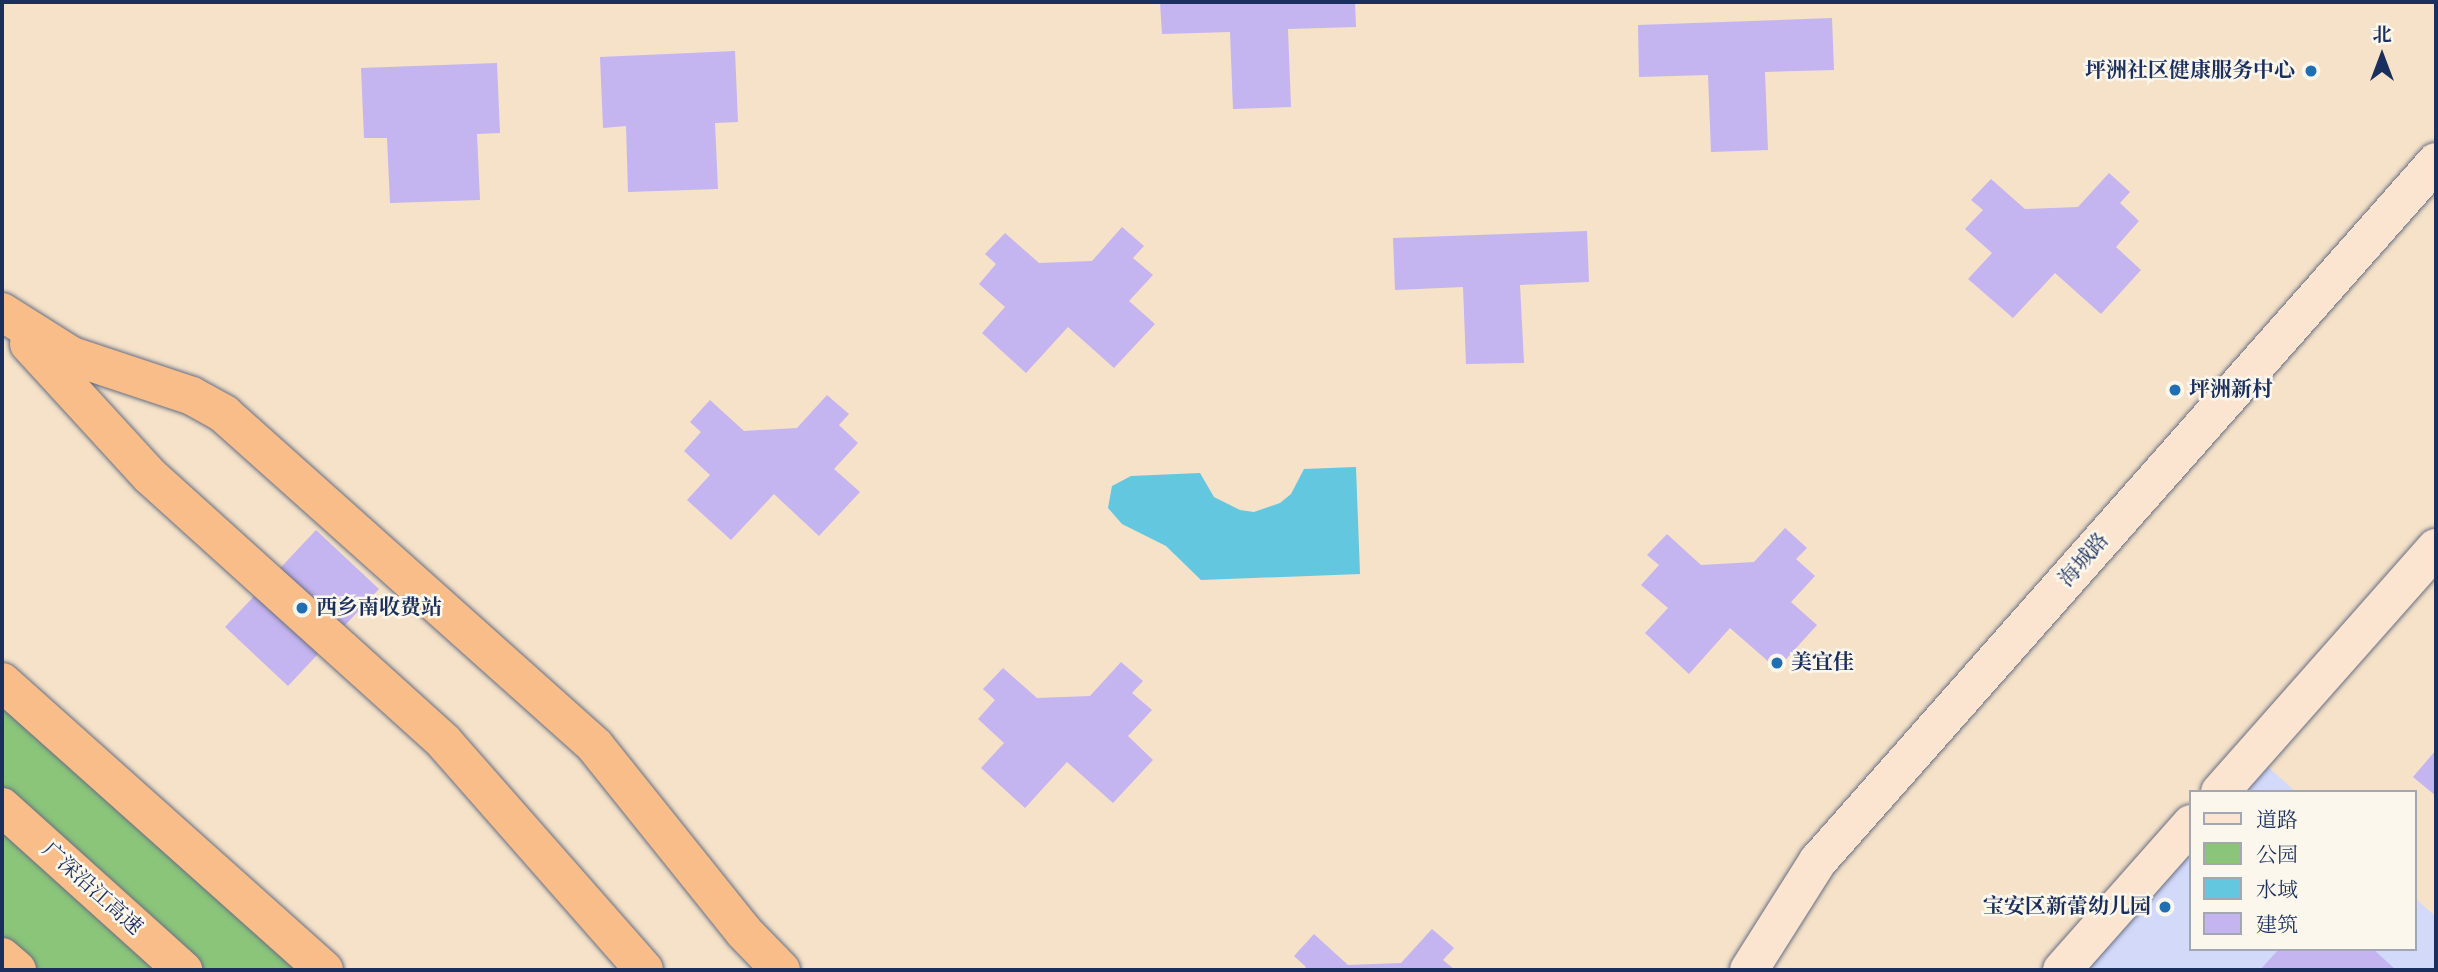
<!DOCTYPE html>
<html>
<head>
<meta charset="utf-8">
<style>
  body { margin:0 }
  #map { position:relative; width:2438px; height:972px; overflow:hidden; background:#f5e2c8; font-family:Cardo,"Noto Serif SC",serif }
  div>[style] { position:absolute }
  .built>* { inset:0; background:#d2d9f9 }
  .green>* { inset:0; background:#8ac57a }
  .water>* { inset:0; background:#63c7e0 }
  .building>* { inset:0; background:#c4b4f0 }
  .roads { filter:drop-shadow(0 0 2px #676e83) drop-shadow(0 0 2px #676e83) }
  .secondary>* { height:38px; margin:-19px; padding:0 19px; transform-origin:19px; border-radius:19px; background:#fce5d0 }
  .highway>* { height:38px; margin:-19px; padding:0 19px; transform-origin:19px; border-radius:19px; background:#f8bd89 }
  .dots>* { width:19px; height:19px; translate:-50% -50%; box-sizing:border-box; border:4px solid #fbf7ec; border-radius:50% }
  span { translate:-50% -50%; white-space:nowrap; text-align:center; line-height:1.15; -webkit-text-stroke:5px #fbf7ec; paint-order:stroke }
  .poi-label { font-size:21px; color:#1b2f5e; font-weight:700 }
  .right { translate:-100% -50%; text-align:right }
  .left { translate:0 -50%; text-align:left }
  .street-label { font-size:21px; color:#1b2f5e }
  .frame { position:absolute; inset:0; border:4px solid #1b2f5e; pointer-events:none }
  .legend { position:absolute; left:2189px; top:790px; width:228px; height:161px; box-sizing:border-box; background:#fbf7ec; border:2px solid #a1a7b3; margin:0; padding:9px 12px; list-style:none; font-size:21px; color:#1b2f5e }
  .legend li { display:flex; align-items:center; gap:14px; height:35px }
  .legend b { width:35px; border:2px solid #a1a7b3 }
  .north { position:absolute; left:2347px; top:21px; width:70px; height:70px; -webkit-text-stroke:5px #fbf7ec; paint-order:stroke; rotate:0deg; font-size:19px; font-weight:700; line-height:28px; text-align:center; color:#1b2f5e }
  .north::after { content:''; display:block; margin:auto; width:24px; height:32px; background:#1b2f5e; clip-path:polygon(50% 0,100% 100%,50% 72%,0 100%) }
</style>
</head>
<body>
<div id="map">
  <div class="built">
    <i style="clip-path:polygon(2267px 766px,2296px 792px,2244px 792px)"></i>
    <i style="clip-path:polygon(2191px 850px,2191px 949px,2415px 949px,2415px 898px,2436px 917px,2436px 970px,2083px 970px)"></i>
  </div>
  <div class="green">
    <i style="clip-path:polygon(2px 684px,318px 970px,2px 970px)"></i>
  </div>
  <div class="water">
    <i style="clip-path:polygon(1356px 467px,1360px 574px,1201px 580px,1166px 546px,1122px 524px,1108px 508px,1112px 486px,1131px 476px,1200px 473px,1214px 497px,1240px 510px,1254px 512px,1280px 503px,1291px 494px,1304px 469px)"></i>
  </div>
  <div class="building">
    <i style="clip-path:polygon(1160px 2px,1355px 2px,1356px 27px,1288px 29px,1291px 107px,1233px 109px,1230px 32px,1162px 34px)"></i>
    <i style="clip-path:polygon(1832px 18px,1834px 70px,1765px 72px,1768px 150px,1711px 152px,1708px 75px,1639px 77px,1638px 25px)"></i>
    <i style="clip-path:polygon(735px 51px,738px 122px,715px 123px,718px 189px,628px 192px,626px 126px,603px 128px,600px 57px)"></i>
    <i style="clip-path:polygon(497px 63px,500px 133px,477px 134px,480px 200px,390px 203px,387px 138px,364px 138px,361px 68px)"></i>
    <i style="clip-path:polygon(2109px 173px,2130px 192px,2120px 203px,2139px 221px,2116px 247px,2141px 270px,2101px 314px,2055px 273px,2013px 318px,1968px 279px,1992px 253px,1965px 229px,1983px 210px,1971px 200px,1991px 179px,2025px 209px,2078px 207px)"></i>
    <i style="clip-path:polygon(1122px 227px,1144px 246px,1133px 258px,1153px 275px,1129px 301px,1155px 324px,1114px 368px,1068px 327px,1026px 373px,982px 333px,1005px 307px,979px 284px,996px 264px,985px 254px,1005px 233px,1039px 263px,1092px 261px)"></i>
    <i style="clip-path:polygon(1587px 231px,1589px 282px,1520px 285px,1524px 363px,1466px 364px,1463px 287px,1395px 290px,1393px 238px)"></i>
    <i style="clip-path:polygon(827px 395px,849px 414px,839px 425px,858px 443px,834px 469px,860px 492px,819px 536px,774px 494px,731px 540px,687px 500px,710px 475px,684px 451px,701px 432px,690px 422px,710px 400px,744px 431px,797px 428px)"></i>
    <i style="clip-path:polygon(1785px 528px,1807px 548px,1796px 559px,1815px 576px,1791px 602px,1817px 625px,1777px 669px,1730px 628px,1689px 674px,1645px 633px,1668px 608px,1641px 585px,1659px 565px,1647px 555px,1667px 534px,1701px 565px,1754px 562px)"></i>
    <i style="clip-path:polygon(316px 530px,379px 589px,288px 686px,225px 627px)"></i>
    <i style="clip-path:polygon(1121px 662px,1143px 681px,1132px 693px,1152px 710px,1128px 736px,1153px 760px,1113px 803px,1067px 762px,1025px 808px,981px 768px,1004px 743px,978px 719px,995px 700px,983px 689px,1003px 668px,1037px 698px,1090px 696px)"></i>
    <i style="clip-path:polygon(2436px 750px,2436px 796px,2413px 777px)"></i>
    <i style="clip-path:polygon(1432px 929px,1454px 948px,1443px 960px,1455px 970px,1303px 970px,1306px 967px,1294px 956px,1314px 934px,1348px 965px,1401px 963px)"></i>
    <i style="clip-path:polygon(2279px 949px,2373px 949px,2396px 970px,2260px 970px)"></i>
  </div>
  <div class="roads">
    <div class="secondary">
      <i style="left:2220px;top:792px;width:326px;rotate:-48.5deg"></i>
      <i style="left:1749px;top:970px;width:129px;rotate:-57.7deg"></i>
      <i style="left:1818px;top:861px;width:933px;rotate:-48.52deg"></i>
      <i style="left:2062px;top:970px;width:195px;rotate:-48.5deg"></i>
    </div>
    <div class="highway">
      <i style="left:2px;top:312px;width:83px;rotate:32.2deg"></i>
      <i style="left:72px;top:356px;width:126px;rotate:18.4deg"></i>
      <i style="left:192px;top:396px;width:37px;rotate:29deg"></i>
      <i style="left:224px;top:414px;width:498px;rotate:41.8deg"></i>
      <i style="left:595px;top:746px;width:238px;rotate:51.3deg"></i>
      <i style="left:744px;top:932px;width:53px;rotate:45.8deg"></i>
      <i style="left:29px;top:344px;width:179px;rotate:47.5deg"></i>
      <i style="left:150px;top:476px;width:396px;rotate:42.1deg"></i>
      <i style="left:444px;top:742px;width:303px;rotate:48.7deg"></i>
      <i style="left:2px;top:682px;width:432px;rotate:41.8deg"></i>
      <i style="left:2px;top:807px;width:244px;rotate:42deg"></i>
      <i style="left:2px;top:957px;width:20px;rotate:41deg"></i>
    </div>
  </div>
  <div class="dots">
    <i style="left:2311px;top:71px;background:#1f6fb2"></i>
    <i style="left:2175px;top:390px;background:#1f6fb2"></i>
    <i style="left:302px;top:608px;background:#1f6fb2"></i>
    <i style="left:1777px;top:663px;background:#1f6fb2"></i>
    <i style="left:2165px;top:907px;background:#1f6fb2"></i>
  </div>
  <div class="poi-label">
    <span class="right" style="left:2295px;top:71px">坪洲社区健康服务中心</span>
    <span class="left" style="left:2189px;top:390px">坪洲新村</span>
    <span class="left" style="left:316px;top:608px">西乡南收费站</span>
    <span class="left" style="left:1791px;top:663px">美宜佳</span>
    <span class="right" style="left:2151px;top:907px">宝安区新蕾幼儿园</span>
  </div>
  <div class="street-label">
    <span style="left:2084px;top:560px;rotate:-49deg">海城路</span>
    <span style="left:92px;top:889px;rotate:42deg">广深沿江高速</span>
  </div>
  <div class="frame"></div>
  <ul class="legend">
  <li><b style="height:9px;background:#fce5d0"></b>道路</li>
  <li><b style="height:19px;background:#8ac57a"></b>公园</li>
  <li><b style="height:19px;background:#63c7e0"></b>水域</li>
  <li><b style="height:19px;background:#c4b4f0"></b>建筑</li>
  </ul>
  <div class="north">北</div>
</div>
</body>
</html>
